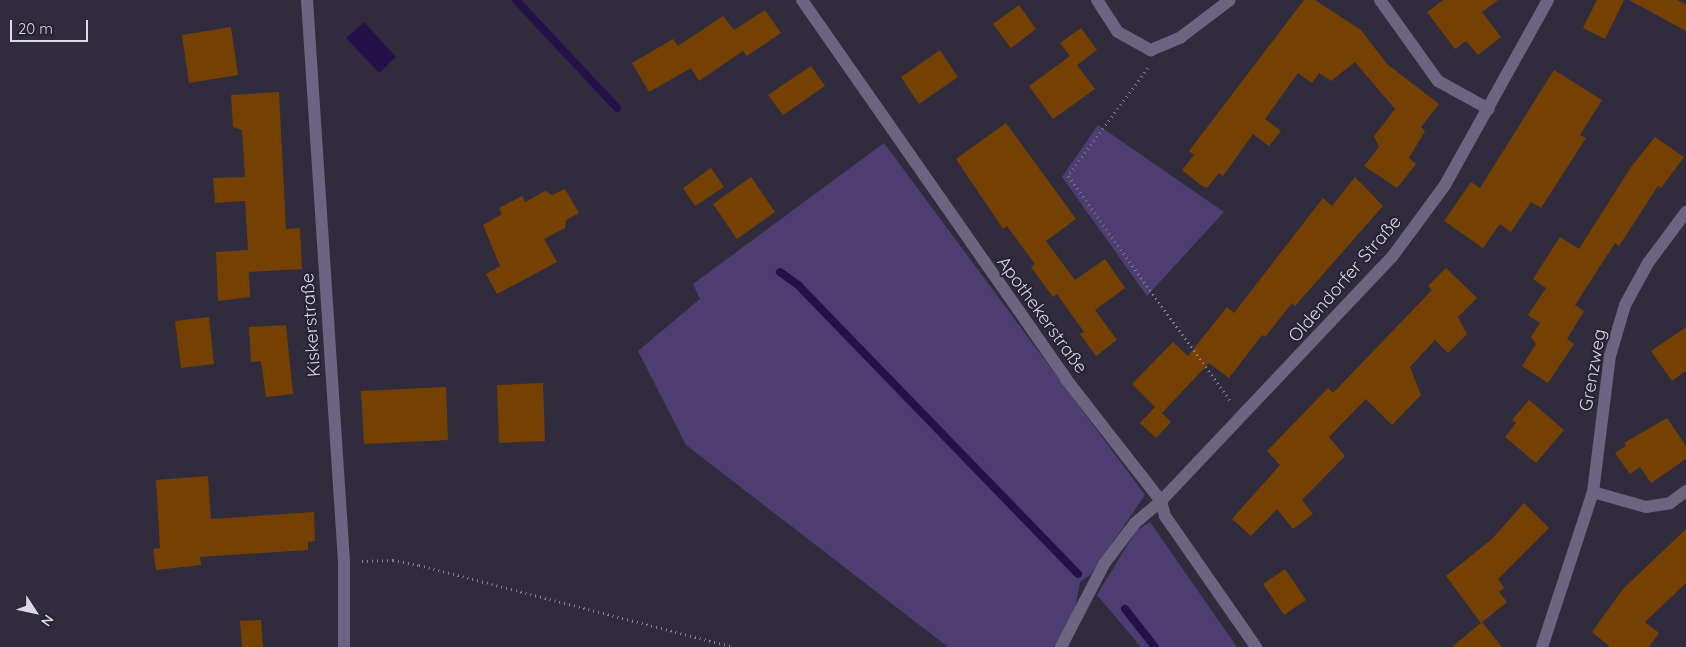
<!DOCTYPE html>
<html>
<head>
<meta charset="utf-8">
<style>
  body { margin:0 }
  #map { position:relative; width:1686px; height:647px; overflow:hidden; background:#302c3e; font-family:Quicksand,sans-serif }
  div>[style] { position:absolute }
  .green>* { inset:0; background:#4c3e71 }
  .water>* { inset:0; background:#251149 }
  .stream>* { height:8px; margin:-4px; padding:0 4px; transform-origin:4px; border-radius:4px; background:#251149 }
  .building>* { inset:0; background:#744102 }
  .path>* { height:3px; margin-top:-1.5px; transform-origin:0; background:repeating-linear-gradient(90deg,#83808f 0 1px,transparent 0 5px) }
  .lane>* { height:12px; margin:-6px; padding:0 6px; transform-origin:6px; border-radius:6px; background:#6b6581 }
  .street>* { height:12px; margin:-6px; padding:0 6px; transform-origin:6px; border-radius:6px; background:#6b6581 }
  span { translate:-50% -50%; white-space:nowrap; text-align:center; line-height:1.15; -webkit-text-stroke:4px #262234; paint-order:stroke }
  .street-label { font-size:18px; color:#dbd9e5 }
  .north { position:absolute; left:10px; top:587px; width:50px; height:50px; -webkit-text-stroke:4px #262234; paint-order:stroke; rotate:125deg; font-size:14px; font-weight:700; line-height:20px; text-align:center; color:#dbd9e5 }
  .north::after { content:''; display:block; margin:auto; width:18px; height:22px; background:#dbd9e5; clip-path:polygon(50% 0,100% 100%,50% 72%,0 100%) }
  .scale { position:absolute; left:10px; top:20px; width:78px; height:22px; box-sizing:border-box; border:2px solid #dbd9e5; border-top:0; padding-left:6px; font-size:15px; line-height:18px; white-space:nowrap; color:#dbd9e5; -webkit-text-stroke:4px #262234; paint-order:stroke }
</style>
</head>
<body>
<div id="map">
  <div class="green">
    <i style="clip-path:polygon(1098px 125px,1224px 212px,1147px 296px,1062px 177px)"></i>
    <i style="clip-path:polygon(884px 143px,1145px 495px,1090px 575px,1080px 582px,1075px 608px,1054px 647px,948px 647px,686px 445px,638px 351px,700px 299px,693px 284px)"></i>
    <i style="clip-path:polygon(1150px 522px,1237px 647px,1141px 647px,1097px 595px,1136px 531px)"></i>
  </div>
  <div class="water">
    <i style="clip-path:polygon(364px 22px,396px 57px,379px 73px,346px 38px)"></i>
  </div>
  <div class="stream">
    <i style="left:516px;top:0;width:148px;rotate:46.9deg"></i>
    <i style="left:780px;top:272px;width:24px;rotate:36deg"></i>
    <i style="left:799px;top:286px;width:401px;rotate:45.9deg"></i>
    <i style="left:1125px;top:609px;width:48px;rotate:51.7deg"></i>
  </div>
  <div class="building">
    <i style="clip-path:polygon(1304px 0,1315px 0,1361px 30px,1387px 64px,1439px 104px,1421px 127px,1425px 131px,1409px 158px,1416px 164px,1397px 188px,1364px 166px,1379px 147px,1374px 136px,1395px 109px,1355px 62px,1331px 81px,1319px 73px,1312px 83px,1298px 73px,1265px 119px,1281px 131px,1269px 146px,1253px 134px,1223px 176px,1219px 173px,1207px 188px,1202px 186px,1182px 170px,1194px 155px,1189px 151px)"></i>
    <i style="clip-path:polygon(1443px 0,1498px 0,1482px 12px,1501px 37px,1478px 55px,1466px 41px,1455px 49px,1427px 12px)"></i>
    <i style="clip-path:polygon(1597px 0,1624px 0,1605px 39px,1583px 28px)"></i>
    <i style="clip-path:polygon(1629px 0,1677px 0,1686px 4px,1686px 31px)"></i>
    <i style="clip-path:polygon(1019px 5px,1036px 29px,1011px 48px,993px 24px)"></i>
    <i style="clip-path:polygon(765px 10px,781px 33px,747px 56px,743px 51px,699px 81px,691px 68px,649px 92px,632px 63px,673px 39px,678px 46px,723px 16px,734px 30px)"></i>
    <i style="clip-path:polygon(231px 27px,238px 75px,189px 83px,182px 35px)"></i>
    <i style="clip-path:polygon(1081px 28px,1097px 50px,1077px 65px,1095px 89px,1053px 119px,1029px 86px,1070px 56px,1060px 43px)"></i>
    <i style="clip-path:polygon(940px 50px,958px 77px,919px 104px,901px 77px)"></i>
    <i style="clip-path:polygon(811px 66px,825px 86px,783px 115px,768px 95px)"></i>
    <i style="clip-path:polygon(1554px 70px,1602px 100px,1580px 135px,1586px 138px,1541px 208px,1531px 202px,1511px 232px,1500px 224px,1483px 248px,1444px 221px,1471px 182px,1480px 188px)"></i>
    <i style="clip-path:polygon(279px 92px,286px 229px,300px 228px,302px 269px,249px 272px,250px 297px,218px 301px,216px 252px,248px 250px,245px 201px,215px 203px,213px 178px,245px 177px,242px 130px,233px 127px,231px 95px)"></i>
    <i style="clip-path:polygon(1006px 123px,1076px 219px,1046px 241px,1075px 280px,1105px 259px,1125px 288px,1095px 310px,1117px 340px,1096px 356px,1080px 334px,1084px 332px,1057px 294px,1053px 297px,1031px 267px,1035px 264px,1007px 226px,1003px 229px,956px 159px)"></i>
    <i style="clip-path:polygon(1655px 137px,1684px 157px,1661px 188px,1658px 186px,1619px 246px,1615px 243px,1575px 305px,1584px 311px,1567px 339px,1574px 344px,1548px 383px,1522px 366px,1536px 344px,1531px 337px,1540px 323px,1528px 315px,1546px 288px,1533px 279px,1560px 237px,1579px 249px,1631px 167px)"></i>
    <i style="clip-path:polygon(711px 168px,724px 187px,695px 206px,683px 188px)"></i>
    <i style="clip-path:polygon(751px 177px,775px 212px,737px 239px,713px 204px)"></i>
    <i style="clip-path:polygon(1355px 177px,1383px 206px,1295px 306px,1292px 303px,1265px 337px,1262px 335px,1229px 378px,1209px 363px,1162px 413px,1171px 422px,1156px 438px,1140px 423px,1155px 407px,1132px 384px,1173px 342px,1188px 356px,1227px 307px,1234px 313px,1323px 198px,1332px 206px)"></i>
    <i style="clip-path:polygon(565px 189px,579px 213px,566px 220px,565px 228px,544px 239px,557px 262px,497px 294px,486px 274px,500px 266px,483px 225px,502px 214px,499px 208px,522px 196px,525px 202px,545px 191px,552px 195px)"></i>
    <i style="clip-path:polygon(1446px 268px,1477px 298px,1458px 317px,1467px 334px,1448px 353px,1435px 340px,1410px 367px,1421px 395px,1392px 425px,1366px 399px,1329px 437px,1345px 456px,1302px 500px,1313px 514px,1293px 529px,1277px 509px,1251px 536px,1232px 519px,1280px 465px,1267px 451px,1328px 388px,1333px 393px,1432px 290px,1428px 286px)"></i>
    <i style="clip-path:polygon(209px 317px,214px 364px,181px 368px,175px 321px)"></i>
    <i style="clip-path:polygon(286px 325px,293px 394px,266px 397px,261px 361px,251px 362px,249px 327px)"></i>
    <i style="clip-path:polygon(1686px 327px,1686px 371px,1672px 381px,1651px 351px)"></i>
    <i style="clip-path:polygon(543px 383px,545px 441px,499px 443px,497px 385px)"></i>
    <i style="clip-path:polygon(446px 387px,448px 440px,364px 444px,361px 391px)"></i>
    <i style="clip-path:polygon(1529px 400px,1564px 430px,1536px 463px,1505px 437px,1516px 423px,1512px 420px)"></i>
    <i style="clip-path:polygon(1667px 418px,1686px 446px,1686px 459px,1651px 483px,1640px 467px,1630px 474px,1615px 453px,1626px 446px,1624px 443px)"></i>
    <i style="clip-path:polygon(208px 476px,211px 519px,314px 512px,315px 541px,308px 542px,308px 550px,200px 557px,201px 565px,156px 570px,153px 549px,160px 548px,156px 480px)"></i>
    <i style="clip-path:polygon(1524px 503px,1549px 528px,1498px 579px,1504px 588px,1499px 592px,1507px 602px,1481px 623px,1446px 576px,1492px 539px)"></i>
    <i style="clip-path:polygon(1686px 529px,1686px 583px,1645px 622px,1659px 633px,1649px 647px,1610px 647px,1592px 632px,1623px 589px)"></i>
    <i style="clip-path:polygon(1285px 569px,1306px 600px,1284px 615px,1263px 584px)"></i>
    <i style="clip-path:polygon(261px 620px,263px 647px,242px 647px,240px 621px)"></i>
    <i style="clip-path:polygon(1482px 622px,1502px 647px,1452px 647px)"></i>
  </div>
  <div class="path">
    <i style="left:1148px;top:68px;width:134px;rotate:126.5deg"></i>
    <i style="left:1068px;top:176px;width:277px;rotate:54.2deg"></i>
    <i style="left:362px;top:561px;width:31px;rotate:-2deg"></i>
    <i style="left:393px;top:560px;width:26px;rotate:11deg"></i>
    <i style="left:419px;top:565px;width:325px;rotate:14.6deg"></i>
  </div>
  <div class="lane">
    <i style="left:1061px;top:647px;width:93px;rotate:-62.6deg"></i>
    <i style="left:1104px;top:564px;width:51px;rotate:-52.9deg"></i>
    <i style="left:1135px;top:523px;width:34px;rotate:-40deg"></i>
  </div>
  <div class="street">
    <i style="left:307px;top:0;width:563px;rotate:86.23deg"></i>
    <i style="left:344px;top:562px;width:85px;rotate:90deg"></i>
    <i style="left:802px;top:0;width:462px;rotate:55.1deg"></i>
    <i style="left:1066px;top:379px;width:155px;rotate:52.1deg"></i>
    <i style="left:1161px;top:501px;width:16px;rotate:75deg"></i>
    <i style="left:1165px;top:516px;width:160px;rotate:55.2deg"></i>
    <i style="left:1097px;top:0;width:38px;rotate:57deg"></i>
    <i style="left:1118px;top:32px;width:38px;rotate:29deg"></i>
    <i style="left:1151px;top:50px;width:33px;rotate:-23deg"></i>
    <i style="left:1181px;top:37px;width:61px;rotate:-37.1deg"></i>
    <i style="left:1380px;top:0;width:100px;rotate:54.4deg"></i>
    <i style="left:1438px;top:81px;width:58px;rotate:28.8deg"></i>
    <i style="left:1593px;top:492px;width:55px;rotate:15.8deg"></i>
    <i style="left:1646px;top:507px;width:24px;rotate:-9deg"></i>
    <i style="left:1670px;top:503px;width:20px;rotate:-37deg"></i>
    <i style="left:1161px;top:501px;width:336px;rotate:-46.6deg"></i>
    <i style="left:1392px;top:257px;width:89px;rotate:-53.6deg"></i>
    <i style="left:1445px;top:185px;width:212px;rotate:-60.9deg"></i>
    <i style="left:1542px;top:647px;width:163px;rotate:-71.8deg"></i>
    <i style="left:1593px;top:492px;width:137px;rotate:-82.9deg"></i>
    <i style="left:1610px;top:356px;width:53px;rotate:-73.6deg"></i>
    <i style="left:1625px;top:305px;width:48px;rotate:-61.3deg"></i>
    <i style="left:1648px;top:263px;width:64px;rotate:-53.3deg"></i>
  </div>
  <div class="street-label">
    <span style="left:1345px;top:279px;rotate:-49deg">Oldendorfer Straße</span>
    <span style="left:1042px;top:315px;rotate:54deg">Apothekerstraße</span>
    <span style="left:311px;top:325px;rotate:-94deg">Kiskerstraße</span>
    <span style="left:1593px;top:370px;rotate:-80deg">Grenzweg</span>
  </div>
  <div class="north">N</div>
  <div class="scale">20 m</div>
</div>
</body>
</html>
